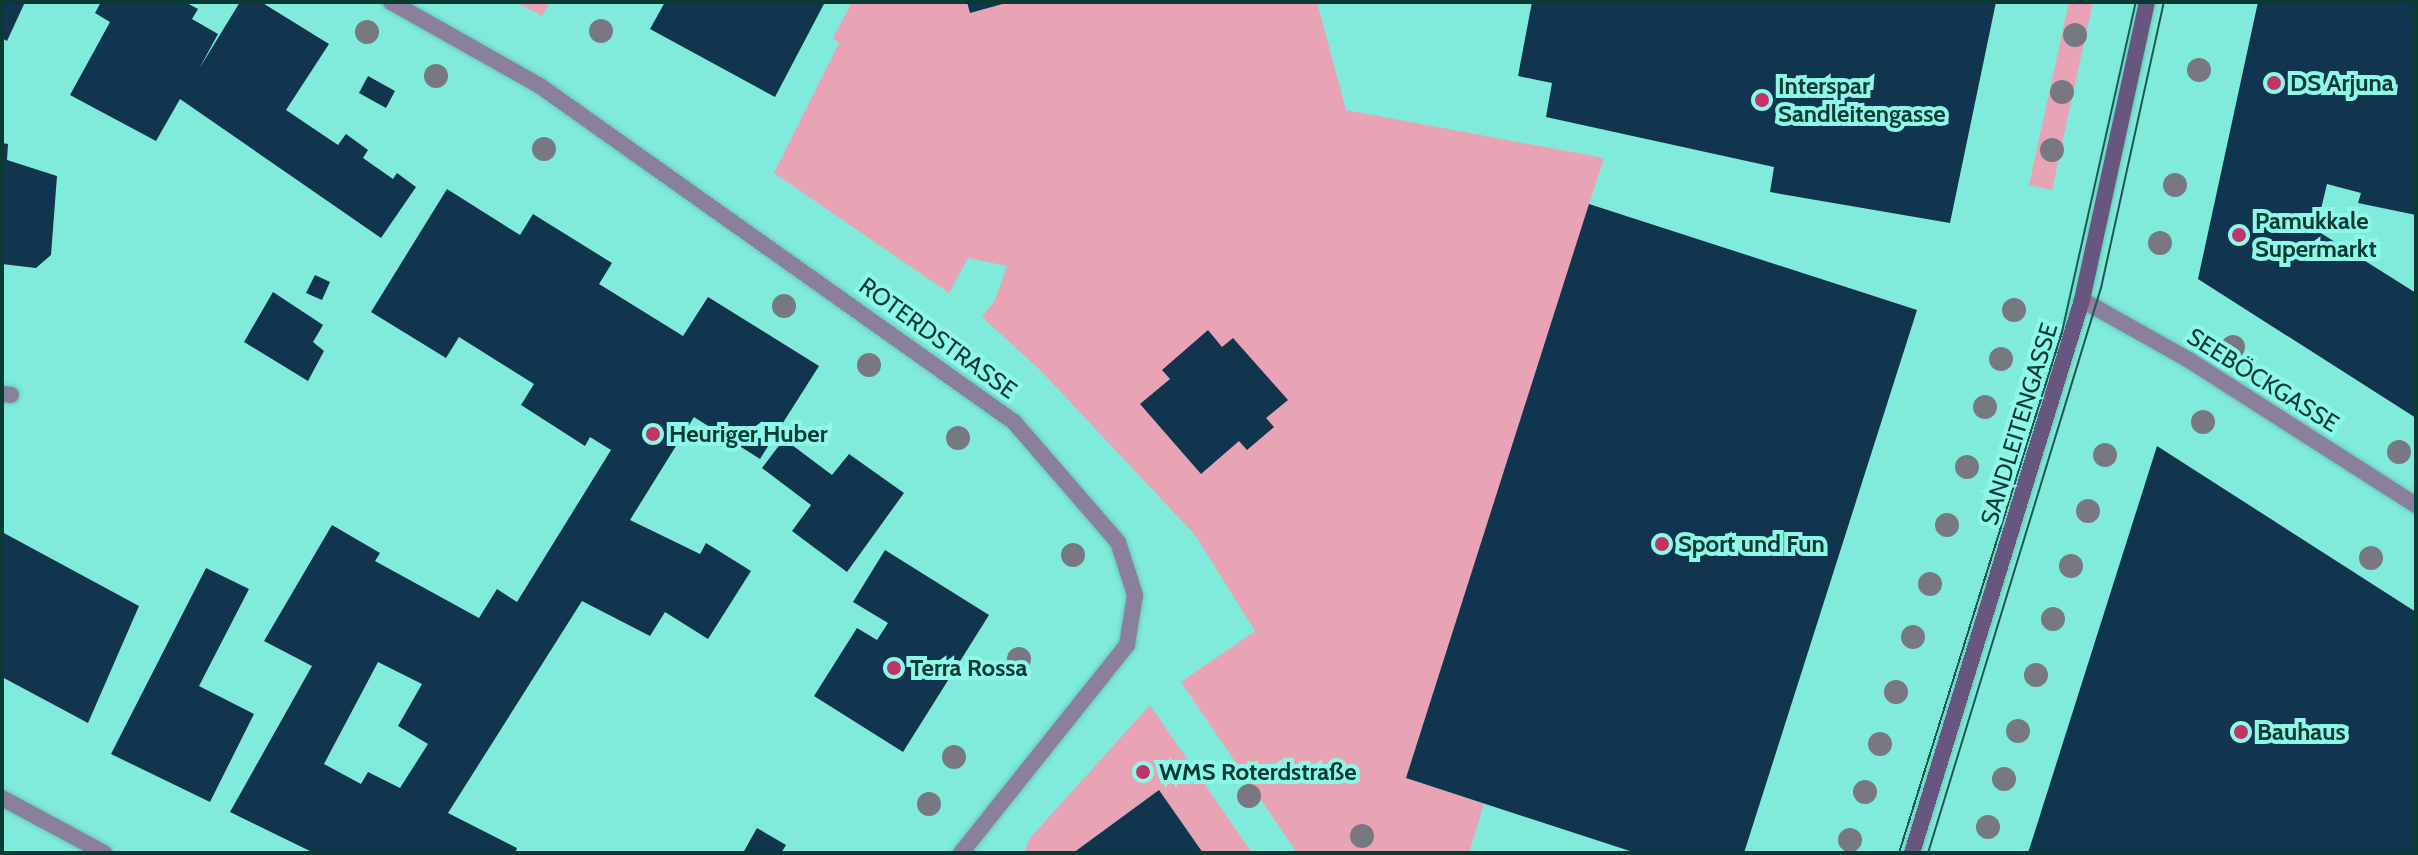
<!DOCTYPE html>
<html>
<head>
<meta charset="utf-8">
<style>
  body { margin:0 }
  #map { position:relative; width:2418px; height:855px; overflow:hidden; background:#81ebdb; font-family:Cabin,sans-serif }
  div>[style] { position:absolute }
  .green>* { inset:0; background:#e8a3b4 }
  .building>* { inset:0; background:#12354f }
  .roads { filter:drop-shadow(0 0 2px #69c8ba) drop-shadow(0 0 2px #69c8ba) }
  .street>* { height:16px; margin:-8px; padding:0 8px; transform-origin:8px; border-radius:8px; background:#8a7f9c }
  .secondary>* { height:16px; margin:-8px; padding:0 8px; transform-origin:8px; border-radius:8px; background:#675680 }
  .tram>* { height:2px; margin:-1px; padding:0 1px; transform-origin:1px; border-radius:1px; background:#1e5951 }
  .trees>* { width:24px; height:24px; margin:-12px; border-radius:50%; background:#787882 }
  .dots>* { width:22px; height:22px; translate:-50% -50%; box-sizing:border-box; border:4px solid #8ef8e8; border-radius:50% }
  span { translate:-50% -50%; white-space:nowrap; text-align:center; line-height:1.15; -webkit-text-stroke:8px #8ef8e8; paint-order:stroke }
  .poi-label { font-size:24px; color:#093a34; font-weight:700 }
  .left { translate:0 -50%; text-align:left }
  .street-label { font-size:24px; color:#093a34 }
  .frame { position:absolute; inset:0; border:4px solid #093a34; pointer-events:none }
</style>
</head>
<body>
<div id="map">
  <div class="green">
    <i style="clip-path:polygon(516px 2px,550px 2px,542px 16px)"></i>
    <i style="clip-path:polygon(852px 2px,967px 2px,971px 13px,1008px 2px,1317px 2px,1346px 110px,1604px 158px,1406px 778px,1484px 804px,1469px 853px,1297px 853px,1181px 682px,1255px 631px,1195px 535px,1041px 371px,982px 317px,995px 300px,1007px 266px,968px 258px,949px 293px,774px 173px,839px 43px,833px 38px)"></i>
    <i style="clip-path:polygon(2069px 2px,2093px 2px,2052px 190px,2029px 185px)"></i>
    <i style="clip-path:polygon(1150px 705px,1252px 853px,1203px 853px,1159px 790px,1073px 853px,1024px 853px,1029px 839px)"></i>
  </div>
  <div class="building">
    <i style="clip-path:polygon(2px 2px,25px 2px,7px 41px,2px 38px)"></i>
    <i style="clip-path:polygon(101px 2px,185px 2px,198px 9px,192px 19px,218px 34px,199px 69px,240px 2px,261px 2px,329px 44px,286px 110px,338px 145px,346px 134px,368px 150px,363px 158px,393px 179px,397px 173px,416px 187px,381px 238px,180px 99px,156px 141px,70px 95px,110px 22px,95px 13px)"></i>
    <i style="clip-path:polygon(665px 2px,825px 2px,775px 97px,650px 29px)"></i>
    <i style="clip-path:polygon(967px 2px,1006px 2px,1006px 3px,970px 13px)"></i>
    <i style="clip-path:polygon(1532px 2px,1996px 2px,1950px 223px,1770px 192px,1774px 167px,1546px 117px,1552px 83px,1518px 76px)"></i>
    <i style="clip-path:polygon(2258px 2px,2416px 2px,2416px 215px,2358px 203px,2361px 193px,2327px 184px,2316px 230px,2416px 293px,2416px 418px,2198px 279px)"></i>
    <i style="clip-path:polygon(368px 76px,395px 91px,386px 108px,359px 93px)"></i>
    <i style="clip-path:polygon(2px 143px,8px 144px,7px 160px,57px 176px,51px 255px,36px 268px,2px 264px)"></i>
    <i style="clip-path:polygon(evenodd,447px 189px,520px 235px,533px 214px,612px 263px,599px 284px,683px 336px,708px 297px,819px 366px,760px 459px,694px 417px,630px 520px,700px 554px,706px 543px,751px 571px,708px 639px,665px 612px,650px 636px,582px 601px,448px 813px,517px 848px,515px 853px,314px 853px,230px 812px,312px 666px,264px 641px,332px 525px,380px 553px,375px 561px,479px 618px,497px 589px,517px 602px,611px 450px,590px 437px,585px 446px,521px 405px,534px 384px,459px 337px,446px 358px,371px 312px,447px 189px,378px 662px,422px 684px,398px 726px,428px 744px,400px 788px,368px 772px,361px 784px,324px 764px,378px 662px)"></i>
    <i style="clip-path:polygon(1589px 204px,1917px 310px,1744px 853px,1636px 853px,1406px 778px)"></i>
    <i style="clip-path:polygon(315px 275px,330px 282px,322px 300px,306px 293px)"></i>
    <i style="clip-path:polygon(273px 292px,323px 325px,313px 342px,324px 351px,308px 381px,244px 342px)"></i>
    <i style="clip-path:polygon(1208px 330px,1222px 347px,1233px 338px,1288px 400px,1266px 418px,1274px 427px,1247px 450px,1239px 441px,1201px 474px,1140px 404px,1170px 379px,1162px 370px)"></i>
    <i style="clip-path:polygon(784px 439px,832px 475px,849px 454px,904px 493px,847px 572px,792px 531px,811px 505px,762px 468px)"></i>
    <i style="clip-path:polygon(2157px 446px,2416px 612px,2416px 853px,2028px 853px)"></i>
    <i style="clip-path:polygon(2px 532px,139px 606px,88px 723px,2px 677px)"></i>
    <i style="clip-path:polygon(885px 550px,989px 615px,903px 752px,814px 696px,857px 628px,877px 640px,888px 623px,853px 602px)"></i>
    <i style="clip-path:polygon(206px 568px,249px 589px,199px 686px,254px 714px,210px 802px,111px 754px)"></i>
    <i style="clip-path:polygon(1159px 790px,1203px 853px,1073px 853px)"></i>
    <i style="clip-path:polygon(757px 828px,786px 845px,781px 853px,743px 853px)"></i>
  </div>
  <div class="roads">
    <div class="street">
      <i style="left:391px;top:2px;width:171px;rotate:29.4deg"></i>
      <i style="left:540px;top:86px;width:581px;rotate:35.33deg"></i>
      <i style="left:1014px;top:422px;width:159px;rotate:49.1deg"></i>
      <i style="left:1118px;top:542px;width:56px;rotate:72.2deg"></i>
      <i style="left:1135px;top:595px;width:51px;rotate:99.1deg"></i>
      <i style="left:1127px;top:645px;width:266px;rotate:128.6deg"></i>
      <i style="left:2082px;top:300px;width:123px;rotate:29.3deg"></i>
      <i style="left:2189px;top:360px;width:269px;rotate:32.6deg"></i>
      <i style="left:2px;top:394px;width:9px;rotate:6deg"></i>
      <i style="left:2px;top:798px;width:116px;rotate:28.3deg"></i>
    </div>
    <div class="secondary">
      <i style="left:1912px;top:853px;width:579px;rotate:-72.91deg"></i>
      <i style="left:2082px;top:300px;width:305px;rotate:-77.7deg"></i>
    </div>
  </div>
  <div class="tram">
    <i style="left:1899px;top:853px;width:546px;rotate:-72.63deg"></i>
    <i style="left:2062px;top:332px;width:338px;rotate:-77.4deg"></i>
    <i style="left:1928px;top:853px;width:591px;rotate:-72.98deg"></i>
    <i style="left:2101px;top:288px;width:293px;rotate:-77.6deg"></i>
  </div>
  <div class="trees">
    <i style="left:601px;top:31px"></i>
    <i style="left:367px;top:32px"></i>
    <i style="left:2075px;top:35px"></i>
    <i style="left:2199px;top:70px"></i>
    <i style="left:436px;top:76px"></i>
    <i style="left:2062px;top:92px"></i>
    <i style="left:544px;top:149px"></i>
    <i style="left:2052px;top:150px"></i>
    <i style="left:2175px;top:185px"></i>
    <i style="left:2160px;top:243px"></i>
    <i style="left:784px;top:306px"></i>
    <i style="left:2014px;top:310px"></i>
    <i style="left:2233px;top:347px"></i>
    <i style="left:2001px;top:359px"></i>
    <i style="left:869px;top:365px"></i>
    <i style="left:1985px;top:407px"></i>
    <i style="left:2203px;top:422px"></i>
    <i style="left:958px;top:438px"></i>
    <i style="left:2399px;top:452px"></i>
    <i style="left:2105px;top:455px"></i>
    <i style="left:1967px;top:467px"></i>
    <i style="left:2088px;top:511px"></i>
    <i style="left:1947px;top:525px"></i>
    <i style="left:1073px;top:555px"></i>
    <i style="left:2371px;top:558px"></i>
    <i style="left:2071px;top:566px"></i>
    <i style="left:1930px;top:584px"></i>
    <i style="left:2053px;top:619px"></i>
    <i style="left:1913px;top:637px"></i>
    <i style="left:1019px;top:659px"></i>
    <i style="left:2036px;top:675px"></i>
    <i style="left:1896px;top:692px"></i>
    <i style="left:2018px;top:731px"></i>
    <i style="left:1880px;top:744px"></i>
    <i style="left:954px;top:757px"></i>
    <i style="left:2004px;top:779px"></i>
    <i style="left:1865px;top:792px"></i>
    <i style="left:1249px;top:796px"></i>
    <i style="left:929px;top:804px"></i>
    <i style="left:1988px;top:827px"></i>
    <i style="left:1362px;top:836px"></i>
    <i style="left:1850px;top:840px"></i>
  </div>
  <div class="dots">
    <i style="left:2274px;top:83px;background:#c13468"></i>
    <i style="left:1762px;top:100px;background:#c13468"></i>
    <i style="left:2239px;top:235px;background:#c13468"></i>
    <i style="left:653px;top:434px;background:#c13468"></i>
    <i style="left:1662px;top:544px;background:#c13468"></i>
    <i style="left:894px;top:668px;background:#c13468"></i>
    <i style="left:2241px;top:732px;background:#c13468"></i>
    <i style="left:1143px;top:772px;background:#c13468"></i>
  </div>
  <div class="poi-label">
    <span class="left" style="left:2290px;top:83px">DS Arjuna</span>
    <span class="left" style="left:1778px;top:100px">Interspar<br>Sandleitengasse</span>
    <span class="left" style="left:2255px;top:235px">Pamukkale<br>Supermarkt</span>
    <span class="left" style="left:669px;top:434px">Heuriger Huber</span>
    <span class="left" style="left:1678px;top:544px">Sport und Fun</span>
    <span class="left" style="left:910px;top:668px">Terra Rossa</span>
    <span class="left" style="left:2257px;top:732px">Bauhaus</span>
    <span class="left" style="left:1159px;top:772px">WMS Roterdstraße</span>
  </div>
  <div class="street-label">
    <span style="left:938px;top:338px;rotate:36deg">ROTERDSTRASSE</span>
    <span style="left:2263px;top:380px;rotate:32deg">SEEBÖCKGASSE</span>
    <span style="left:2019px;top:424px;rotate:-73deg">SANDLEITENGASSE</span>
  </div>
  <div class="frame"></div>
</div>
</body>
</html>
